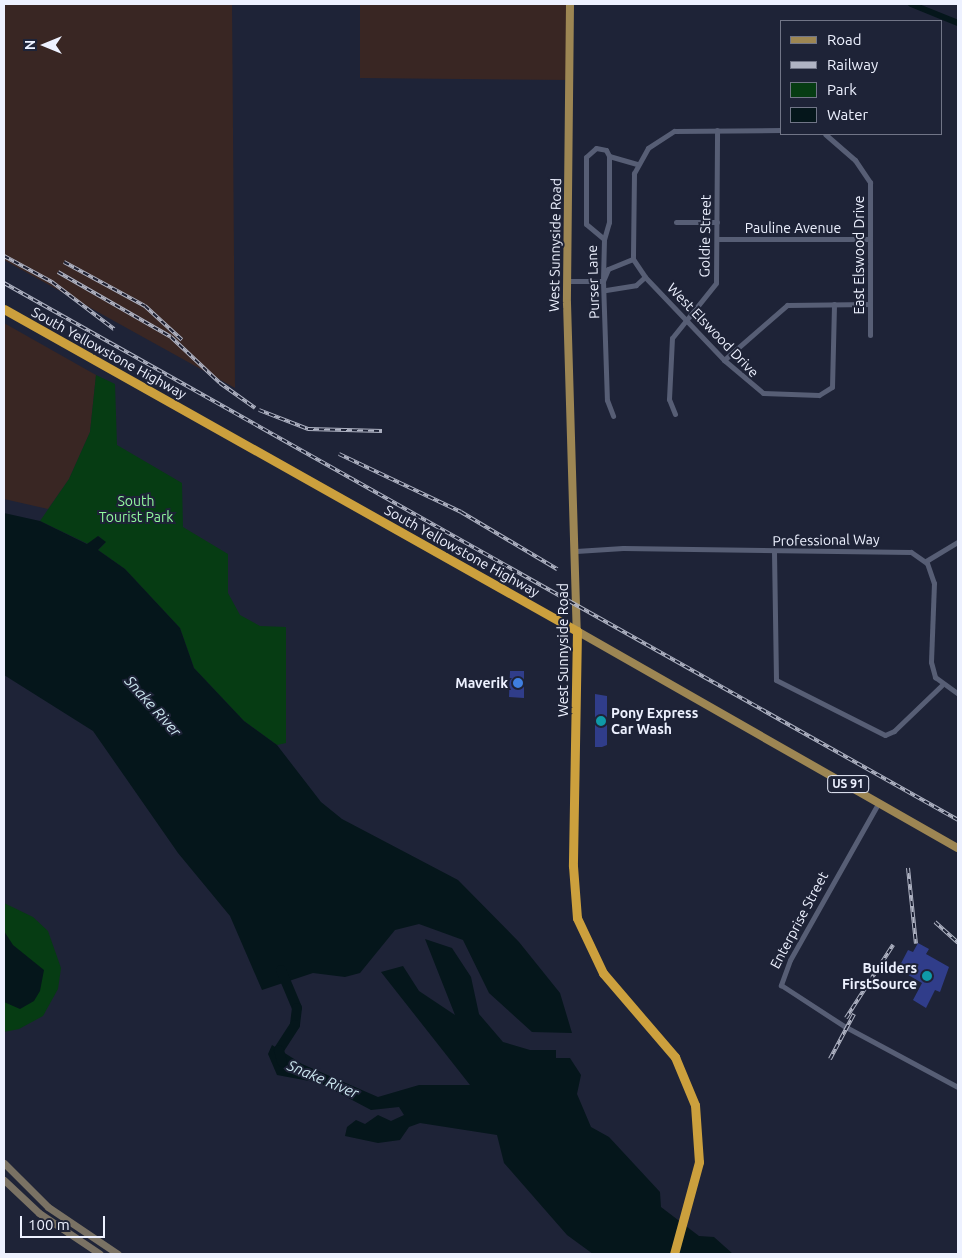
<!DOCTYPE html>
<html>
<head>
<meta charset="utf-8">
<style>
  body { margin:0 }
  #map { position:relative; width:962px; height:1258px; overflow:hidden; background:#1e2337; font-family:Ubuntu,sans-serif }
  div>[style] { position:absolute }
  .industrial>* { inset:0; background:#392623 }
  .green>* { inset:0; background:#063c13 }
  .water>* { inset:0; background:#05161b }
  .canal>* { height:6px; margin:-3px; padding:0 3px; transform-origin:3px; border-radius:3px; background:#05161b }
  .river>* { height:10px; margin:-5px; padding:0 5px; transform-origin:5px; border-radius:5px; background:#05161b }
  .building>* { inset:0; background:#303d8a }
  .street>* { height:5px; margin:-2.5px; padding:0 2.5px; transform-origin:2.5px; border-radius:2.5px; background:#575e75 }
  .secondary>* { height:7px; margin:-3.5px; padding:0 3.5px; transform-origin:3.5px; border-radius:3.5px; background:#7a7264 }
  .primary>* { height:8px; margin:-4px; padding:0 4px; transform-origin:4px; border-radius:4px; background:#9d8653 }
  .highway>* { height:9px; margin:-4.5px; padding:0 4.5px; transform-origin:4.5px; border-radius:4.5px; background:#cca03d }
  .rail>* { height:4px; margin-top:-2px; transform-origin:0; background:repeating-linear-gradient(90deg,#1e2337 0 5.5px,#afb3c3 0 11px); box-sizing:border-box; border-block:1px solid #afb3c3 }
  .dots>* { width:14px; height:14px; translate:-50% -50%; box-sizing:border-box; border:2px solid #1e2337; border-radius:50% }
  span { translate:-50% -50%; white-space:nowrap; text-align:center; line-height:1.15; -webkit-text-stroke:4px #1e2337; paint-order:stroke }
  .shield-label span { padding:1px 4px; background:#1e2337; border:1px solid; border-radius:4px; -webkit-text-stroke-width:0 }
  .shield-label { font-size:12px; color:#edf1ff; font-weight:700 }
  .street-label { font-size:14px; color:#edf1ff }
  .park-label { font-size:14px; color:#92fb9f }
  .poi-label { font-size:14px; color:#edf1ff; font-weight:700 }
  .right { translate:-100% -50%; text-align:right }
  .left { translate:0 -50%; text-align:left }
  .water-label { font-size:15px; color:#cde8f1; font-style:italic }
  .frame { position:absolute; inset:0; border:5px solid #edf1ff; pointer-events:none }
  .legend { position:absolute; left:780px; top:20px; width:162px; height:115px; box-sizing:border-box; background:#1e2337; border:1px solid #717587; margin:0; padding:6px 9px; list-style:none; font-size:15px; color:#edf1ff }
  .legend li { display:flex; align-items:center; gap:10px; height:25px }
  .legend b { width:25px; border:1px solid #717587 }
  .north { position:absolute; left:20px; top:20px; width:50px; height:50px; -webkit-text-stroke:4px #1e2337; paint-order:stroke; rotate:270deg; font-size:14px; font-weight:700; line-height:20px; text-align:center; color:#edf1ff }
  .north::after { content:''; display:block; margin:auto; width:18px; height:22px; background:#edf1ff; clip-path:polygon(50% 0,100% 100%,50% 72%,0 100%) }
  .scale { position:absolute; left:20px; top:1216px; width:85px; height:22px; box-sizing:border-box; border:2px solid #edf1ff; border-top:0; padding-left:6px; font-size:15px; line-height:18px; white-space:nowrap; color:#edf1ff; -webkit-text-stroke:4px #1e2337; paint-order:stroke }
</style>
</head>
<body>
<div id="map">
  <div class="industrial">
    <i style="clip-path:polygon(4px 4px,232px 4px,235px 388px,4px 260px)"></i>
    <i style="clip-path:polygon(360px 4px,570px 4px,570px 80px,360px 78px)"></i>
    <i style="clip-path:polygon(4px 323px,96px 375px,90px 432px,69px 479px,48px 509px,4px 499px)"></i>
  </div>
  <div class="green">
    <i style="clip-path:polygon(96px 375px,115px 384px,117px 445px,182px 483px,183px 527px,228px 554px,228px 593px,240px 615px,260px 626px,286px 627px,286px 743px,277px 745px,244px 721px,194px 668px,180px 628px,125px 569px,98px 550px,105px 543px,99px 536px,88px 544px,40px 521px,69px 479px,90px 432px)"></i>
    <i style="clip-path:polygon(4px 903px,33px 917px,48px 931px,61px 968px,58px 989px,43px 1016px,19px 1029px,4px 1032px)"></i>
  </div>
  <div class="water">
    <i style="clip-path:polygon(4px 513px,40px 521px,87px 544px,98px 536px,106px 542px,98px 550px,125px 569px,180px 628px,194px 668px,244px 721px,277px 745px,321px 802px,342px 819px,458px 880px,519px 942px,560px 993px,572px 1033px,532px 1032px,489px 993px,463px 940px,419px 924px,395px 930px,360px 973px,345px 977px,313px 973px,262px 990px,230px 916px,178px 853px,93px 731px,4px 675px)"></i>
    <i style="clip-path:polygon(4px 931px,13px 945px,44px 970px,40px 991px,34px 1001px,20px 1009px,4px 1002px)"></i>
    <i style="clip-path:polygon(425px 939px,452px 948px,471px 977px,479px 1014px,503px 1042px,530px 1050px,556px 1050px,556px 1058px,570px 1058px,581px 1075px,577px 1094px,591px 1127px,609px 1137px,660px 1192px,661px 1207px,699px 1236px,714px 1237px,733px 1254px,593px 1254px,567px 1235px,504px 1163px,497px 1135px,420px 1123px,409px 1127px,400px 1140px,378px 1143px,345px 1136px,347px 1127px,356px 1120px,365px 1124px,378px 1115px,391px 1121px,404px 1115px,399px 1107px,371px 1110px,320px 1083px,277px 1075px,268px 1054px,272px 1045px,302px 1064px,378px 1097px,419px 1085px,470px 1085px,381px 972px,403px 966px,419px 991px,455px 1015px)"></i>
  </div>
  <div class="canal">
    <i style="left:911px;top:4px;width:51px;rotate:22deg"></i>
  </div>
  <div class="river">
    <i style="left:281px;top:970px;width:41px;rotate:67.2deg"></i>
    <i style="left:297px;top:1008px;width:17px;rotate:97deg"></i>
    <i style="left:295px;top:1025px;width:30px;rotate:123deg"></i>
    <i style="left:279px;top:1050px;width:12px;rotate:76deg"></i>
  </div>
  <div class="building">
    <i style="clip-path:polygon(510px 671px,524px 671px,524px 698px,509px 697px)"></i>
    <i style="clip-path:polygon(595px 694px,607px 696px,607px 745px,602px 747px,595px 747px)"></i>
    <i style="clip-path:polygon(918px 943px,929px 949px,926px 954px,949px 967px,940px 992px,935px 990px,926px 1008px,913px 1000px,922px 983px,898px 969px,908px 950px,913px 952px)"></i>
  </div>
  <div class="street">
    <i style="left:781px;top:130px;width:107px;rotate:179.5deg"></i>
    <i style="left:674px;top:131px;width:31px;rotate:147deg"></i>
    <i style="left:648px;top:148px;width:29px;rotate:119deg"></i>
    <i style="left:634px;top:173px;width:86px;rotate:90.7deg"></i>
    <i style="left:633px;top:259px;width:22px;rotate:56deg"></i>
    <i style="left:645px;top:277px;width:115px;rotate:46.4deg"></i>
    <i style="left:724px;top:360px;width:51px;rotate:40.2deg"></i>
    <i style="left:763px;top:393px;width:56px;rotate:2deg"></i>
    <i style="left:819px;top:395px;width:15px;rotate:-32deg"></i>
    <i style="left:832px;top:387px;width:83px;rotate:-88.6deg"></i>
    <i style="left:825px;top:134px;width:40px;rotate:41deg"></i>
    <i style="left:855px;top:160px;width:27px;rotate:56deg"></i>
    <i style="left:870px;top:182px;width:153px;rotate:90deg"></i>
    <i style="left:609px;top:156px;width:66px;rotate:90deg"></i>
    <i style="left:609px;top:222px;width:18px;rotate:106deg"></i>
    <i style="left:604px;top:239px;width:42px;rotate:91.4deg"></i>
    <i style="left:603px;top:281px;width:119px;rotate:88.1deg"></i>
    <i style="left:607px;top:400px;width:17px;rotate:69deg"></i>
    <i style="left:609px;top:156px;width:29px;rotate:16deg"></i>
    <i style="left:676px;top:222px;width:41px"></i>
    <i style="left:604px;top:239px;width:23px;rotate:-140deg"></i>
    <i style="left:586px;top:224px;width:67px;rotate:-90deg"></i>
    <i style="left:586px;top:157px;width:13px;rotate:-42deg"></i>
    <i style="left:596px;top:148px;width:10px;rotate:11deg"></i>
    <i style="left:606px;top:150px;width:7px;rotate:63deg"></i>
    <i style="left:717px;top:239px;width:153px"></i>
    <i style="left:569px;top:281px;width:34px"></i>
    <i style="left:603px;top:281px;width:13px;rotate:-67deg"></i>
    <i style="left:608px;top:269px;width:27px;rotate:-22deg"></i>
    <i style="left:606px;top:290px;width:30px;rotate:-9deg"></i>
    <i style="left:636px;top:285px;width:12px;rotate:-42deg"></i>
    <i style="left:724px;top:360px;width:84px;rotate:-41.1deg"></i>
    <i style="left:787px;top:305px;width:83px;rotate:-0.7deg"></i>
    <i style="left:675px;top:414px;width:16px;rotate:-112deg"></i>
    <i style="left:669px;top:399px;width:61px;rotate:-87.2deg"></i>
    <i style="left:672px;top:338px;width:70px;rotate:-51.3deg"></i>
    <i style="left:716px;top:283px;width:153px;rotate:-89.6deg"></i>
    <i style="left:576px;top:551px;width:47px;rotate:-3.7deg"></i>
    <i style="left:623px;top:548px;width:288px;rotate:0.8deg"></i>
    <i style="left:911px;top:552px;width:19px;rotate:35deg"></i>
    <i style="left:927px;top:563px;width:21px;rotate:71deg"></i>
    <i style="left:934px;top:583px;width:79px;rotate:92.2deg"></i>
    <i style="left:931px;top:662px;width:16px;rotate:75deg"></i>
    <i style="left:935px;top:677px;width:29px;rotate:36deg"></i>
    <i style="left:774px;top:552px;width:128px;rotate:89.1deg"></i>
    <i style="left:776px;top:680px;width:122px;rotate:26.8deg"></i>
    <i style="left:885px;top:735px;width:10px;rotate:-24deg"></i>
    <i style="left:894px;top:731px;width:66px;rotate:-43.8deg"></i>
    <i style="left:926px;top:561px;width:37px;rotate:-31deg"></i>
    <i style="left:879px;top:802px;width:181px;rotate:119.4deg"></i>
    <i style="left:790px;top:960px;width:27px;rotate:110deg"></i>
    <i style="left:781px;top:985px;width:75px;rotate:33.1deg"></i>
    <i style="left:844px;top:1026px;width:129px;rotate:28.2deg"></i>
  </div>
  <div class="secondary">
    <i style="left:4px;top:1163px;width:62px;rotate:45deg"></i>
    <i style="left:48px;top:1207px;width:84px;rotate:33.9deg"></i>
    <i style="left:4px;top:1180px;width:48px;rotate:43.3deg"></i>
    <i style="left:39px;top:1213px;width:73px;rotate:33.9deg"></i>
  </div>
  <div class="primary">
    <i style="left:570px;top:4px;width:299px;rotate:90.6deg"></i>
    <i style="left:567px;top:303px;width:328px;rotate:88.3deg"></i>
    <i style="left:577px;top:631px;width:438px;rotate:29.7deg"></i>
  </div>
  <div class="highway">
    <i style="left:4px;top:309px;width:657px;rotate:29.33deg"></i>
    <i style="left:577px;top:631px;width:235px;rotate:91deg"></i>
    <i style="left:573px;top:866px;width:52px;rotate:85.6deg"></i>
    <i style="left:577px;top:918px;width:61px;rotate:64.7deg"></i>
    <i style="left:603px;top:973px;width:111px;rotate:49.4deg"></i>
    <i style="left:675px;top:1057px;width:52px;rotate:67.4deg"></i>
    <i style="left:695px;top:1105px;width:57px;rotate:86deg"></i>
    <i style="left:699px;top:1162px;width:95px;rotate:105.2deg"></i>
  </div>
  <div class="rail">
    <i style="left:4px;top:256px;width:55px;rotate:28.4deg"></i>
    <i style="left:52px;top:282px;width:78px;rotate:37.2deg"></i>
    <i style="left:64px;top:262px;width:92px;rotate:28.5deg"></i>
    <i style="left:145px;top:306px;width:50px;rotate:42.6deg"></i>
    <i style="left:58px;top:272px;width:130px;rotate:29.9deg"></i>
    <i style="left:171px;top:337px;width:67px;rotate:43.2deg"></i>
    <i style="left:220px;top:383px;width:43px;rotate:35.5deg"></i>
    <i style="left:4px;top:283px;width:1095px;rotate:29.37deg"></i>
    <i style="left:259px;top:410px;width:53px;rotate:21.2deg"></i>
    <i style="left:308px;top:429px;width:74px;rotate:1.5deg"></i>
    <i style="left:339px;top:454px;width:135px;rotate:25.4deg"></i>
    <i style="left:461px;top:512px;width:112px;rotate:30.7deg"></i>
    <i style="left:908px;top:868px;width:76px;rotate:84deg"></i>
    <i style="left:935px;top:922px;width:31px;rotate:42deg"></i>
    <i style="left:846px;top:1018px;width:87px;rotate:-57.2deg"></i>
    <i style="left:830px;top:1059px;width:51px;rotate:-61.9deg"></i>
  </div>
  <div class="dots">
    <i style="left:518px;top:683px;background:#3f7fe0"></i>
    <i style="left:601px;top:721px;background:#0f9aa8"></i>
    <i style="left:927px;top:976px;background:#0f9aa8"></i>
  </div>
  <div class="shield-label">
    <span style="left:848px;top:784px">US 91</span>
  </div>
  <div class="street-label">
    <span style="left:793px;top:228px">Pauline Avenue</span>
    <span style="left:705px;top:236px;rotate:-89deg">Goldie Street</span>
    <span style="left:555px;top:245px;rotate:-89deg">West Sunnyside Road</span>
    <span style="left:859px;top:255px;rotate:-90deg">East Elswood Drive</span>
    <span style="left:593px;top:282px;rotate:-92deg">Purser Lane</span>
    <span style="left:713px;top:330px;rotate:46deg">West Elswood Drive</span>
    <span style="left:109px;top:353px;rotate:29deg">South Yellowstone Highway</span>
    <span style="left:826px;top:540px;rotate:-1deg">Professional Way</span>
    <span style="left:462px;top:551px;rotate:29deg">South Yellowstone Highway</span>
    <span style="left:563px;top:650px;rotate:-90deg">West Sunnyside Road</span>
    <span style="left:799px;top:920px;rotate:-62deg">Enterprise Street</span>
  </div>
  <div class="park-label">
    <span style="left:136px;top:509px">South<br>Tourist Park</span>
  </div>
  <div class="poi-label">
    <span class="right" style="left:508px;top:683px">Maverik</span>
    <span class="left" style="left:611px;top:721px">Pony Express<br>Car Wash</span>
    <span class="right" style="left:917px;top:976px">Builders<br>FirstSource</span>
  </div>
  <div class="water-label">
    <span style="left:153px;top:706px;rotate:48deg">Snake River</span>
    <span style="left:323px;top:1079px;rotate:23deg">Snake River</span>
  </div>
  <div class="frame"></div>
  <ul class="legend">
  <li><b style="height:6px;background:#9d8653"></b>Road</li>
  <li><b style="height:6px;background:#afb3c3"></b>Railway</li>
  <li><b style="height:14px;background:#063c13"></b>Park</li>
  <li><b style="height:14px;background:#05161b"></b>Water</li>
  </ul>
  <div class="north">N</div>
  <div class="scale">100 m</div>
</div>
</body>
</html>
